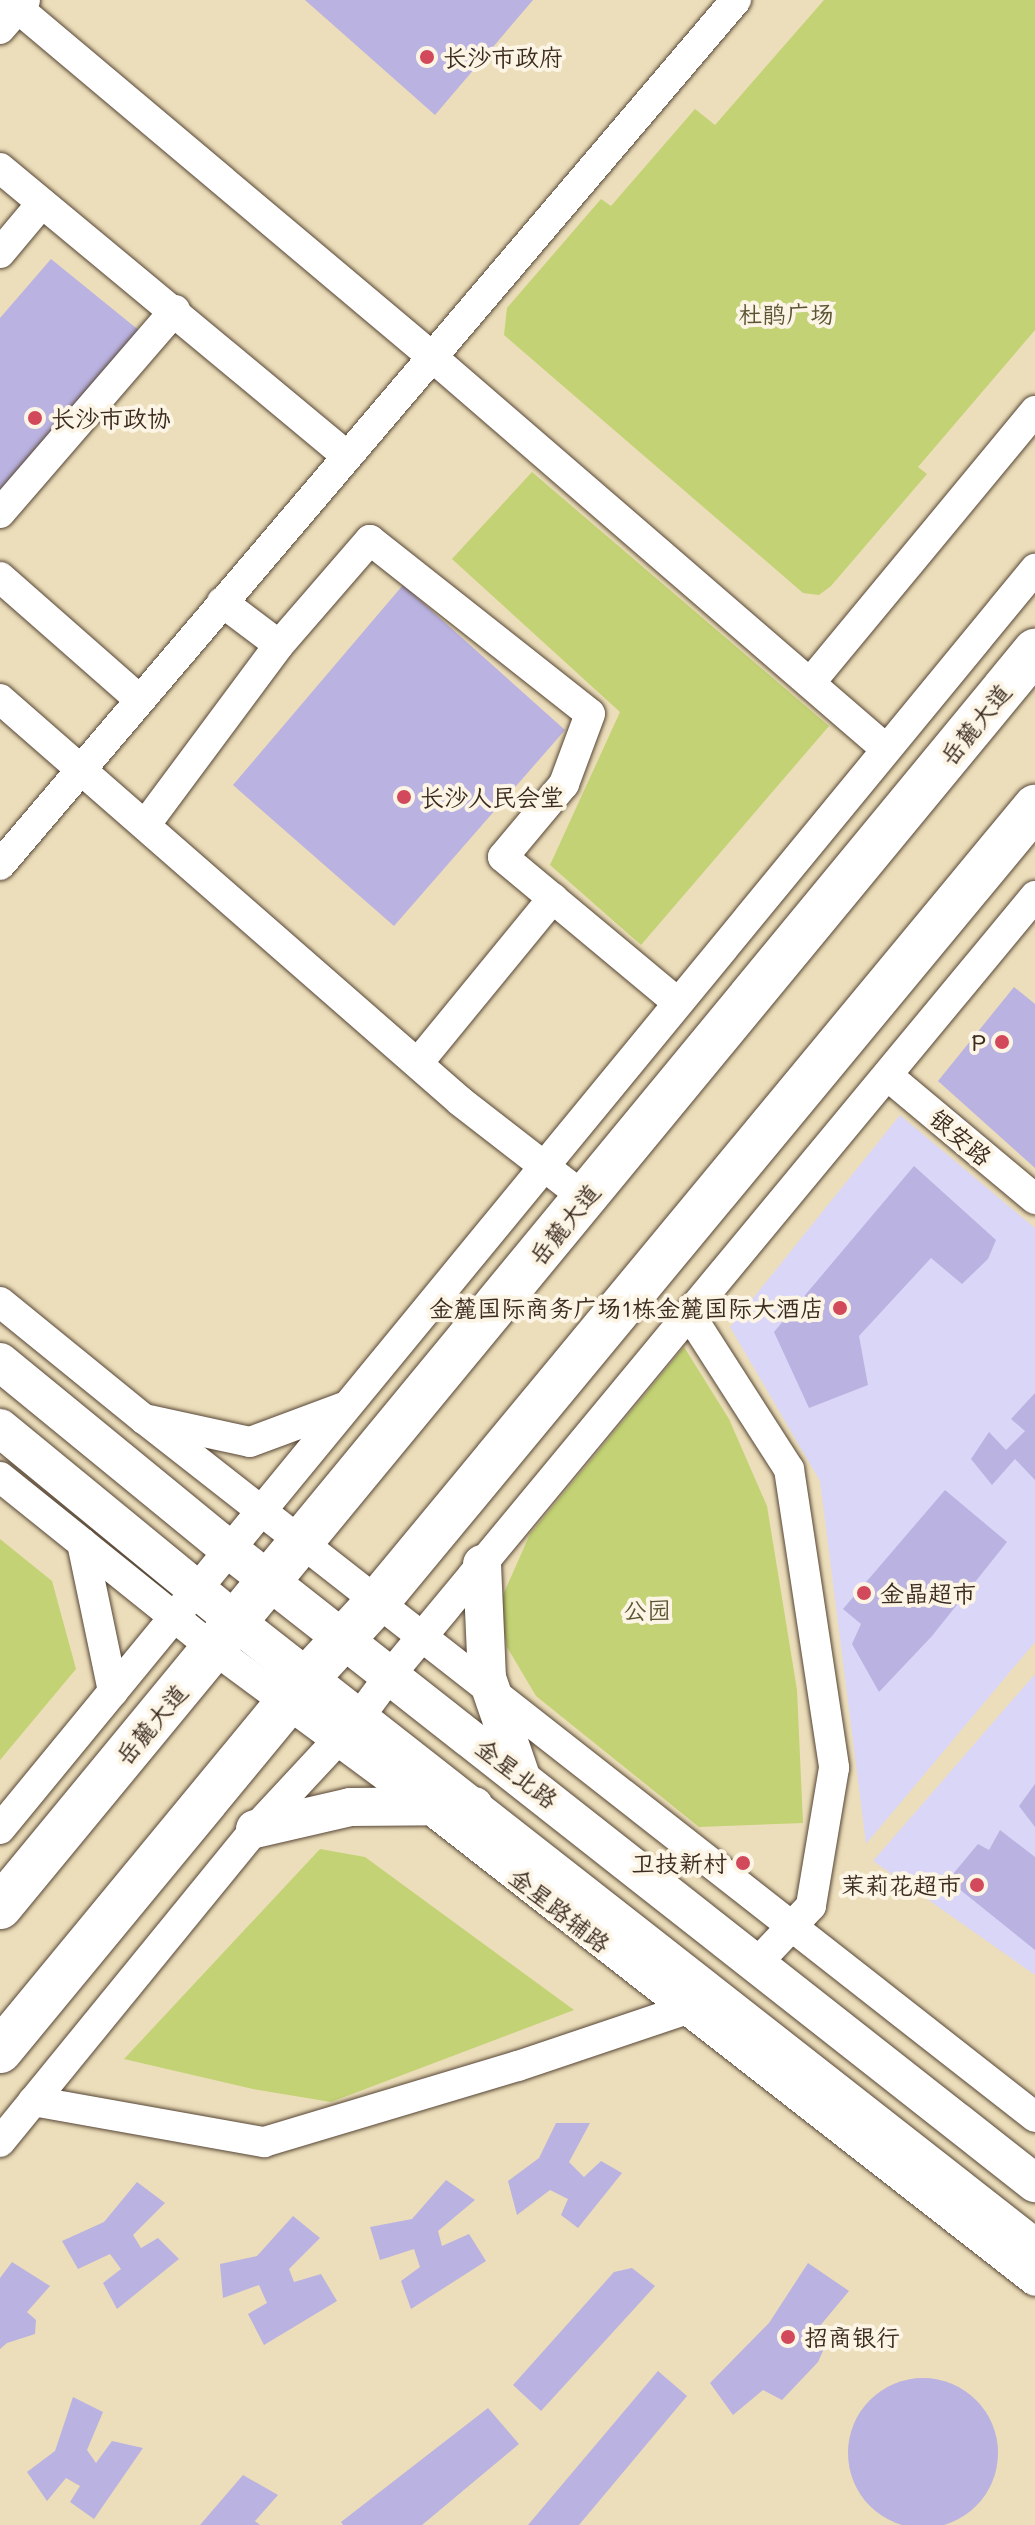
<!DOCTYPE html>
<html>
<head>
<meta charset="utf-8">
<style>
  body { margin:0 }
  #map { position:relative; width:1035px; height:2525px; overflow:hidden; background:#ecdeba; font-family:Mali,"LXGW WenKai TC",sans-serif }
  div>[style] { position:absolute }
  .built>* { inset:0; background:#dad6f7 }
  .green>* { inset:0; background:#c2d274 }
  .building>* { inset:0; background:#bab2e0 }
  .round { border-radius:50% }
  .roads { filter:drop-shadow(0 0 2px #564535) drop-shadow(0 0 2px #564535) }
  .minor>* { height:30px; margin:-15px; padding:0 15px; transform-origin:15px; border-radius:15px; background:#fff }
  .major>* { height:38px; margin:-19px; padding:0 19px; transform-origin:19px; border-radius:19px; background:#fff }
  .highway>* { height:44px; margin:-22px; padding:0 22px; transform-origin:22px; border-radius:22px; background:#fff }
  .dots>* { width:22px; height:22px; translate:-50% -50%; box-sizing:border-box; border:4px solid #fcf5e5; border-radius:50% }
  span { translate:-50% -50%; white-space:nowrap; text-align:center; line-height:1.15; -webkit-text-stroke:8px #fcf5e5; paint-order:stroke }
  .poi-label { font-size:24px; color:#3b2a1e }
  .left { translate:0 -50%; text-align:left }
  .right { translate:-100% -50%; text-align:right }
  .park-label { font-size:24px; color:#5d5434 }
  .street-label { font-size:24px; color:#3b2a1e }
</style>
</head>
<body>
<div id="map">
  <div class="built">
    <i style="clip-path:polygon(900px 1115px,1035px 1228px,1035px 1642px,866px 1844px,820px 1481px,730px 1327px)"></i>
    <i style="clip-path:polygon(1035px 1674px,1035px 1975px,873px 1861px)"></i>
  </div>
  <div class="green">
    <i style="clip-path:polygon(824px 0,1035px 0,1035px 330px,918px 467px,927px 474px,831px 586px,819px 595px,803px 593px,504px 335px,507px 308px,601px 199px,611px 206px,695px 109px,715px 125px)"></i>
    <i style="clip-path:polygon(532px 472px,829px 726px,641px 945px,550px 865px,620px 712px,452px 559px)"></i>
    <i style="clip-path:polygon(684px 1347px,729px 1419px,767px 1506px,797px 1690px,803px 1823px,699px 1827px,536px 1696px,507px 1647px,499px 1604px,530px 1534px)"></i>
    <i style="clip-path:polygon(0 1539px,52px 1581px,76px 1669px,0 1760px)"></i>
    <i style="clip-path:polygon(320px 1849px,365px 1857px,574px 2010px,331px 2102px,253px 2089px,124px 2059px)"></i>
  </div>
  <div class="building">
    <i style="clip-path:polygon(305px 0,533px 0,435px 115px)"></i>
    <i style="clip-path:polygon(51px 259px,141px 332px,0 504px,0 318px)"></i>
    <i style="clip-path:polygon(403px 585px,565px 730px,394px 926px,233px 785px)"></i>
    <i style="clip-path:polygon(1014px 987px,1035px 1004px,1035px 1168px,938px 1081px)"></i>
    <i style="clip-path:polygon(914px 1166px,996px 1240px,988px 1259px,962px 1284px,931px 1258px,859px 1336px,868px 1385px,809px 1408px,774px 1332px)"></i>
    <i style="clip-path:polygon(1035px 1393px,1035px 1480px,1015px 1459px,992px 1485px,971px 1459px,989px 1432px,1006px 1450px,1025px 1431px,1011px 1419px)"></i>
    <i style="clip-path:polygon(945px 1490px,1007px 1542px,932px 1636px,879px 1692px,852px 1644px,861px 1624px,843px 1609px)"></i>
    <i style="clip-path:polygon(1035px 1784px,1035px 1827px,1019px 1806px)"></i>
    <i style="clip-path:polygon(1000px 1830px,1035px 1857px,1035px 1950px,948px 1880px,978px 1844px,989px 1850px)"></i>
    <i style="clip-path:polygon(556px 2123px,590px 2123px,569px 2162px,584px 2177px,601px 2161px,622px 2173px,578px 2228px,561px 2215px,568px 2199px,550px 2190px,517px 2215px,508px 2181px,539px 2158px)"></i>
    <i style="clip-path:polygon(446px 2180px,475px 2200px,438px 2231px,442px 2246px,469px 2234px,486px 2261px,411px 2309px,401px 2281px,420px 2267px,414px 2249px,380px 2260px,370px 2227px,412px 2219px)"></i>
    <i style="clip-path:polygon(137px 2182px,165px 2203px,133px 2235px,141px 2248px,158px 2238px,179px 2259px,117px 2309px,103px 2283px,121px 2269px,110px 2254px,78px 2269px,62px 2241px,104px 2222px)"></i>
    <i style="clip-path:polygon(293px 2216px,320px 2238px,289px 2269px,294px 2282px,321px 2274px,337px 2301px,264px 2345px,248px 2314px,267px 2303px,259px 2285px,223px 2298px,220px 2264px,257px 2256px)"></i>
    <i style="clip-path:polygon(12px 2262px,50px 2286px,27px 2312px,36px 2320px,35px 2334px,7px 2343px,0 2349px,0 2278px)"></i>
    <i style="clip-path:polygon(808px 2263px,849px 2291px,814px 2333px,827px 2342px,818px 2362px,782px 2400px,763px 2390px,733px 2415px,710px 2383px,769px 2323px)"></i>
    <i style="clip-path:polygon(632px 2268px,655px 2286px,541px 2411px,513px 2385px,614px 2272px)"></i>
    <i style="clip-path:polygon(658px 2371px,687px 2396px,579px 2525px,528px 2525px)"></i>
    <i class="round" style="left:848px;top:2378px;width:150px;height:150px"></i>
    <i style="clip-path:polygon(73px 2397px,103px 2412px,87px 2450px,96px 2463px,112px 2441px,143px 2448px,94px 2519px,70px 2502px,80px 2486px,66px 2478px,47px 2501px,27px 2472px,55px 2451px)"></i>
    <i style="clip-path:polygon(488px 2408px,519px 2444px,422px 2525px,343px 2525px,341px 2522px)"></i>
    <i style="clip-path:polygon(243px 2475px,278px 2495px,255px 2521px,260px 2525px,200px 2525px)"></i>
  </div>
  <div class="roads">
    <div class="minor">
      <i style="left:8px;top:0;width:553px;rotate:40.08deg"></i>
      <i style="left:431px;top:356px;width:601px;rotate:40.82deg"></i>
      <i style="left:0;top:29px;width:38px;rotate:-49deg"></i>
      <i style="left:0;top:168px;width:451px;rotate:39.7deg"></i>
      <i style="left:0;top:253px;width:65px;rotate:-50deg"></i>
      <i style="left:0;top:513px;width:268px;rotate:-49.2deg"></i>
      <i style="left:0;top:577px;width:186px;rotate:41.3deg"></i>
      <i style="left:222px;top:602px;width:71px;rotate:37deg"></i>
      <i style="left:810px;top:683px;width:353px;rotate:-50.4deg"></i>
      <i style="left:0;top:699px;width:611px;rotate:41.15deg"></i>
      <i style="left:460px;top:1101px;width:158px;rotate:37.8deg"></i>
      <i style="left:146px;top:824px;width:223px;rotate:-53.4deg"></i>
      <i style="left:279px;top:645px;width:139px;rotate:-49.1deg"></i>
      <i style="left:370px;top:540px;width:280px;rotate:38.3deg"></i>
      <i style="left:590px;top:714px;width:75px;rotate:110.4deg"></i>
      <i style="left:564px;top:784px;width:95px;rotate:129.9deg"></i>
      <i style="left:503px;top:857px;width:226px;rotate:39.8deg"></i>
      <i style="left:0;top:865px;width:1136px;rotate:-49.61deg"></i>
      <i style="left:418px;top:1063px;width:213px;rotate:-50.7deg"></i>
      <i style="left:888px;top:1076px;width:192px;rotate:39.9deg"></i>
      <i style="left:0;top:1302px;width:186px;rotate:39.1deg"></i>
      <i style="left:144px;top:1419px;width:108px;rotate:12.2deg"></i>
      <i style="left:250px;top:1442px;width:103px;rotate:-20.4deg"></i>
      <i style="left:690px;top:1315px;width:183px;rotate:57.3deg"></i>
      <i style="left:789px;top:1469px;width:302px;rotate:81.4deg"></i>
      <i style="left:834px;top:1768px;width:140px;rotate:99.5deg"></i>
      <i style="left:811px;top:1906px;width:79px;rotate:133.5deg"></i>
      <i style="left:144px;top:1419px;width:1132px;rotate:38.07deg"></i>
      <i style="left:0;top:1477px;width:105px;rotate:38.8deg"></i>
      <i style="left:82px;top:1543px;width:152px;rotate:78.2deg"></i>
      <i style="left:82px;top:1543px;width:169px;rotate:38.8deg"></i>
      <i style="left:214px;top:1649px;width:264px;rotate:36.5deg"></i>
      <i style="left:426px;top:1806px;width:772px;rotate:37.95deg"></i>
      <i style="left:0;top:1829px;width:1631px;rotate:-50.6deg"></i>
      <i style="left:33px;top:2101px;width:235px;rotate:10.1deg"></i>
      <i style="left:264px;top:2142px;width:265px;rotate:-16.7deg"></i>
      <i style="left:518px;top:2066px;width:194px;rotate:-18.6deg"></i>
      <i style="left:0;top:2142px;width:404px;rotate:-50.8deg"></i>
      <i style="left:255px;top:1829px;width:154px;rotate:-47.1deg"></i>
      <i style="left:360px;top:1716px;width:52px;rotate:-53.6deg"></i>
      <i style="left:391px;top:1674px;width:1010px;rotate:-50.38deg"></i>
    </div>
    <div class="major">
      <i style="left:0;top:1362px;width:298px;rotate:39.3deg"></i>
      <i style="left:231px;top:1551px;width:1023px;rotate:38.17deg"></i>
      <i style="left:0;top:1428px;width:306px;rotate:39.4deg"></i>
      <i style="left:236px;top:1622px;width:1015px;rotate:38.08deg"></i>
      <i style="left:482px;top:1564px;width:114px;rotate:87.5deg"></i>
      <i style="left:487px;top:1678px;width:105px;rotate:71deg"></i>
      <i style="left:255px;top:1829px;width:98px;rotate:-13deg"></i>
      <i style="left:350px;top:1807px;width:124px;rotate:-0.5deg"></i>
    </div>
    <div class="highway">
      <i style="left:0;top:1907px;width:1628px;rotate:-50.51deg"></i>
      <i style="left:0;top:2051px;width:486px;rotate:-50.5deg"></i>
      <i style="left:309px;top:1676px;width:102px;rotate:-47.4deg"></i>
      <i style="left:378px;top:1601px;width:1031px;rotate:-50.39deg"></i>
    </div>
  </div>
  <div class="dots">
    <i style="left:427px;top:57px;background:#d1495b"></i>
    <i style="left:35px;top:418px;background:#d1495b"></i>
    <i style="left:404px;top:797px;background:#d1495b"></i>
    <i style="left:1002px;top:1042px;background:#d1495b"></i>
    <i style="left:840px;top:1308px;background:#d1495b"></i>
    <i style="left:864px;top:1593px;background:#d1495b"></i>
    <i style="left:743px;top:1863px;background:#d1495b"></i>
    <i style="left:977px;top:1885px;background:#d1495b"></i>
    <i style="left:788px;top:2337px;background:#d1495b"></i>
  </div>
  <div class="poi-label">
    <span class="left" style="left:443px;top:57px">长沙市政府</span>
    <span class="left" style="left:51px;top:418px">长沙市政协</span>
    <span class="left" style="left:420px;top:797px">长沙人民会堂</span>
    <span class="right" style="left:986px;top:1042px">P</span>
    <span class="right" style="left:824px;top:1308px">金麓国际商务广场1栋金麓国际大酒店</span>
    <span class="left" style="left:880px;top:1593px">金晶超市</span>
    <span class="right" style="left:727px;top:1863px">卫技新村</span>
    <span class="right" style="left:961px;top:1885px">茉莉花超市</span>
    <span class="left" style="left:804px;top:2337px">招商银行</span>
  </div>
  <div class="park-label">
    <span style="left:786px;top:314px">杜鹃广场</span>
    <span style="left:647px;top:1610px">公园</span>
  </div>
  <div class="street-label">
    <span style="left:975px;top:724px;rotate:-51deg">岳麓大道</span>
    <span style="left:961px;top:1137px;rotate:40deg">银安路</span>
    <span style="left:564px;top:1224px;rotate:-51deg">岳麓大道</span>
    <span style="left:151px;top:1724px;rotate:-50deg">岳麓大道</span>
    <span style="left:517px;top:1773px;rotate:38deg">金星北路</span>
    <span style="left:560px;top:1910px;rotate:38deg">金星路辅路</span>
  </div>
</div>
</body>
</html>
